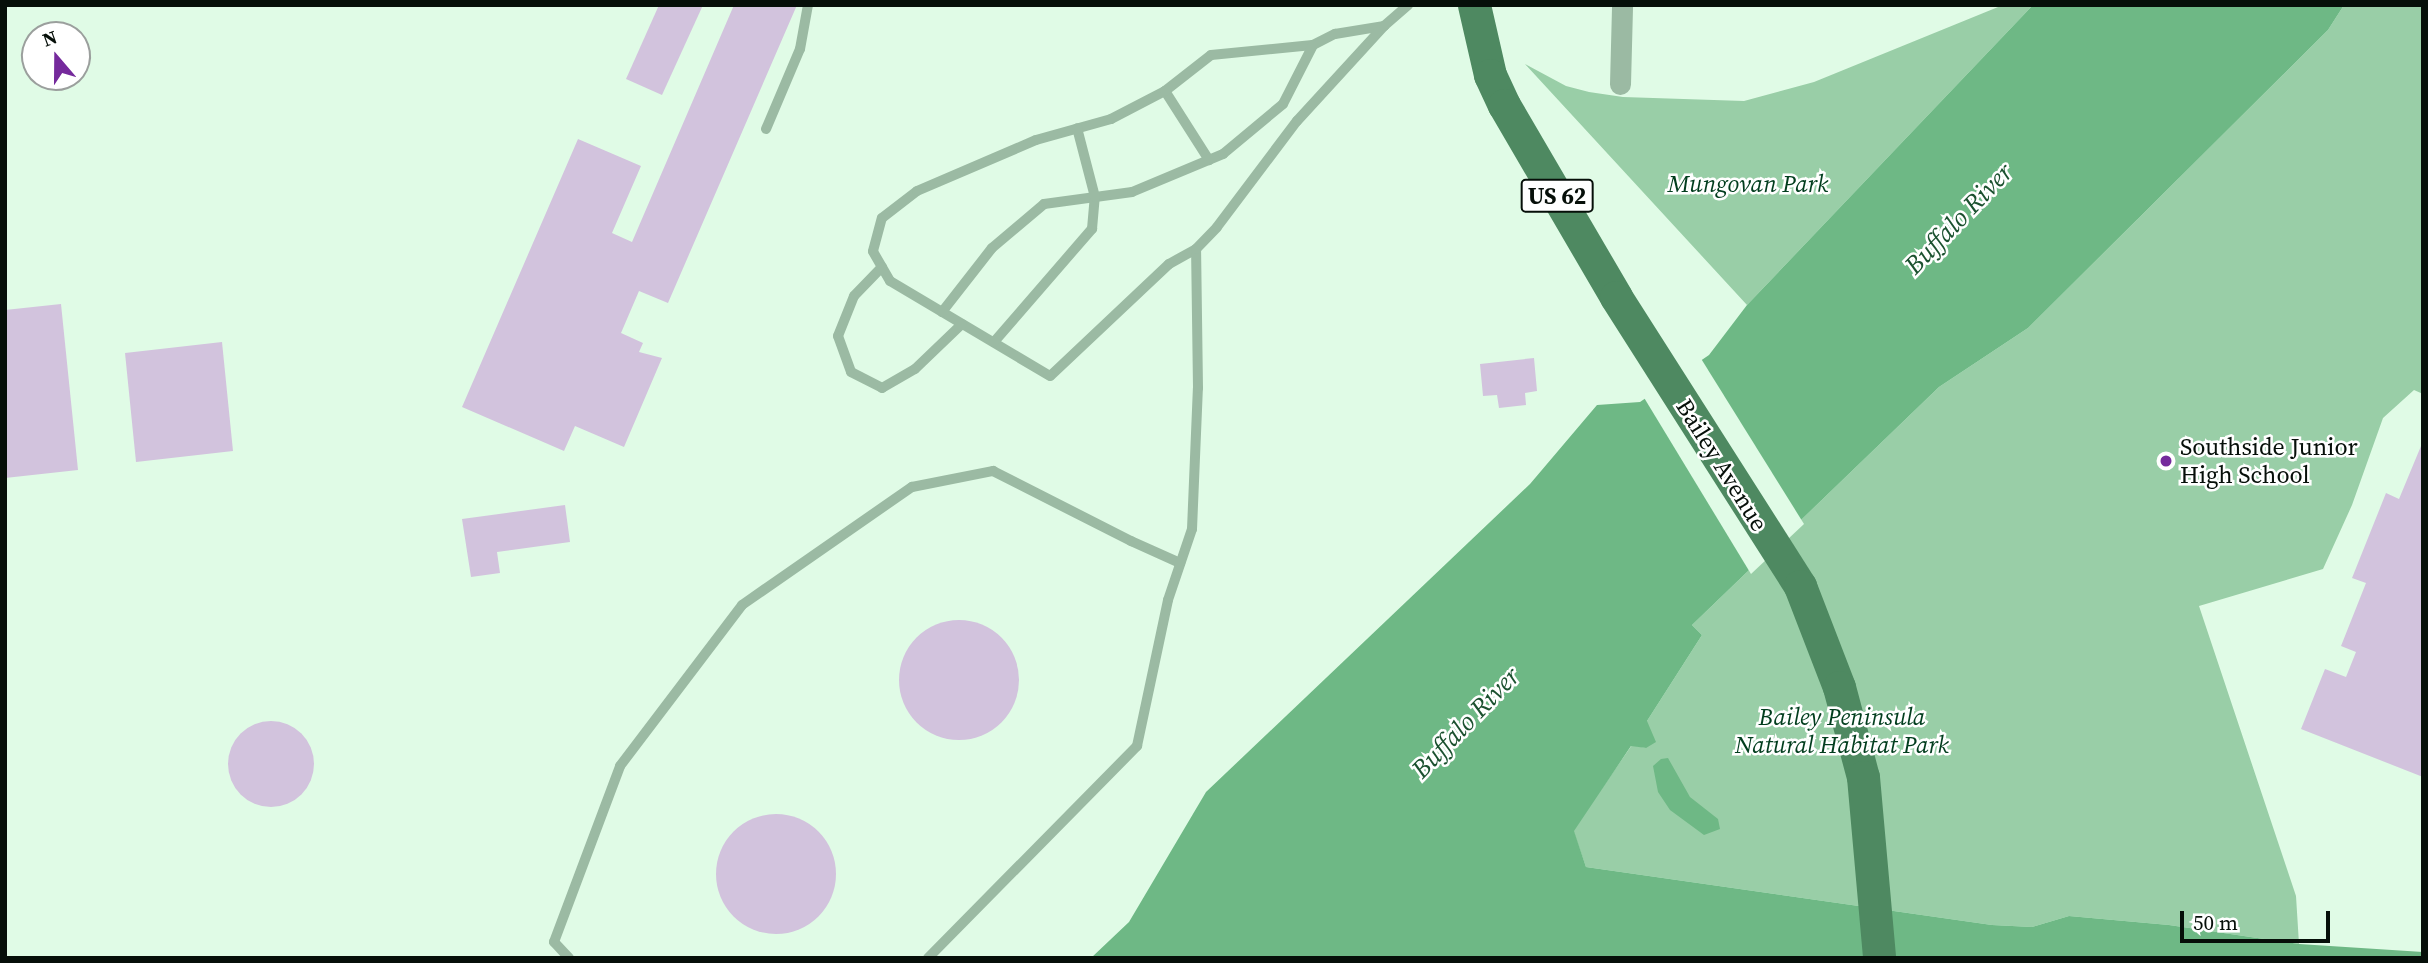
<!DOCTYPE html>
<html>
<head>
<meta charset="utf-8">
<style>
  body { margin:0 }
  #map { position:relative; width:2428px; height:963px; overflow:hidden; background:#e0fbe6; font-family:"Source Serif 4",serif }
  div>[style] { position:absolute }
  .green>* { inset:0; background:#99cea7 }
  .water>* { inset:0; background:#6eb885 }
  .pier>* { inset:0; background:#e0fbe6 }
  .building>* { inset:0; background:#d2c3dd }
  .round { border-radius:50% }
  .service>* { height:10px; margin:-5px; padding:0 5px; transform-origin:5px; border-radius:5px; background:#9bbaa3 }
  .minor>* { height:21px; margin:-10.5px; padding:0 10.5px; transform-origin:10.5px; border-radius:10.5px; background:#9bbaa3 }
  .primary>* { height:33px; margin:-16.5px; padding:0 16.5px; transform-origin:16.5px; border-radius:16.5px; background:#4e8961 }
  .dots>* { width:19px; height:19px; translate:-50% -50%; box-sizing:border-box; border:4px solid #fff; border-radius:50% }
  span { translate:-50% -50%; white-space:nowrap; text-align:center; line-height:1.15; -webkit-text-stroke:5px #fff; paint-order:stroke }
  .shield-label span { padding:2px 5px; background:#fff; border:2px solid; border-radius:5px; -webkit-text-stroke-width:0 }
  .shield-label { font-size:23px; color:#060f09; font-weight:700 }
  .park-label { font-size:24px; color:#013d1d; font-style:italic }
  .poi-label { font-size:24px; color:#060f09 }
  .left { translate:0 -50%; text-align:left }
  .street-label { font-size:24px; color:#060f09 }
  .water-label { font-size:26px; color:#1b512f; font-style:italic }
  .frame { position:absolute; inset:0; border:7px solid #060f09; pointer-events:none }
  .north { position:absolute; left:21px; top:21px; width:70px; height:70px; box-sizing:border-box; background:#fff; border:2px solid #9b9f9d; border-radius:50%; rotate:340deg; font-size:19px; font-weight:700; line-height:28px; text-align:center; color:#060f09 }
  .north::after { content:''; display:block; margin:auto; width:24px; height:32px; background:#752a9c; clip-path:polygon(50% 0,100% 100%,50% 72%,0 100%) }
  .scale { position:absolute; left:2180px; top:911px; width:150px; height:32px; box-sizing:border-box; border:4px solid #060f09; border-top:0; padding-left:9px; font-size:21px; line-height:24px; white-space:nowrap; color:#060f09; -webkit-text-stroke:5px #fff; paint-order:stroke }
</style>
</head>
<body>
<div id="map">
  <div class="green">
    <i style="clip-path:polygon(2003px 5px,2033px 5px,1747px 305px,1525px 64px,1566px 86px,1589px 92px,1623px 97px,1744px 101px,1814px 82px)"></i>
    <i style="clip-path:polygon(2344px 5px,2423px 5px,2423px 394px,2414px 390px,2383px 418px,2352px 505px,2323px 569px,2199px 606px,2296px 896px,2299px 944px,2169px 925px,2069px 916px,2032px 927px,1992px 925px,1586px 867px,1573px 830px,1632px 745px,1646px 748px,1647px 721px,1702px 635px,1692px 625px,1939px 387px,2028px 328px,2328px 30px)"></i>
  </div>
  <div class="water">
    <i style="clip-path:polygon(2033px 5px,2344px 5px,2328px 30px,2028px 328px,1939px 387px,1692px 625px,1702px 635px,1647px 721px,1656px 742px,1646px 748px,1631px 746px,1574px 831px,1586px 867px,1992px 925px,2032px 927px,2069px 916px,2169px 925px,2299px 944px,2423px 952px,2423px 958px,1091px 958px,1129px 922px,1206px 792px,1530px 484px,1597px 405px,1640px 402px,1709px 355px,1747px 305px)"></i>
    <i style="clip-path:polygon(1668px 758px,1690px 797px,1718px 819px,1720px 829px,1704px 835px,1670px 810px,1658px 792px,1653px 766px,1661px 759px)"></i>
  </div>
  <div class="pier">
    <i style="clip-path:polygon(1700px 357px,1804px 524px,1751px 574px,1643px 396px)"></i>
  </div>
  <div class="building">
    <i style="clip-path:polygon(659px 5px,703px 5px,662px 95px,626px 79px)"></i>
    <i style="clip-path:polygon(734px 5px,797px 5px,668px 303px,639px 291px,621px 333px,643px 343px,639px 352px,662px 358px,624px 447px,575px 426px,564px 451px,462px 407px,578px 139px,641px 166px,612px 233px,632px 242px)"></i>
    <i style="clip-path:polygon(61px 304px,78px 470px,5px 478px,5px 310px)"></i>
    <i style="clip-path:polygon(222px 342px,233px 451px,136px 462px,125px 353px)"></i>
    <i style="clip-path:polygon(1534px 358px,1537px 391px,1525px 393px,1526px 405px,1499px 408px,1497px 395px,1483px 396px,1480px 364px)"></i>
    <i style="clip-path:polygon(2421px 446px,2423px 447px,2423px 777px,2301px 729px,2325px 669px,2346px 677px,2356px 652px,2341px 646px,2366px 583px,2352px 578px,2386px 493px,2399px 499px)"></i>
    <i style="clip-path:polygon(565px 505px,570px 542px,497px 552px,500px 573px,471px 577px,462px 519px)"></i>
    <i class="round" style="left:899px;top:620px;width:120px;height:120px"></i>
    <i class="round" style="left:228px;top:721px;width:86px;height:86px"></i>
    <i class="round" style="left:716px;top:814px;width:120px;height:120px"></i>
  </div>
  <div class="service">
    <i style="left:1165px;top:91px;width:82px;rotate:57.5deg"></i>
    <i style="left:766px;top:129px;width:87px;rotate:-67deg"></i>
    <i style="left:800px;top:49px;width:45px;rotate:-79.7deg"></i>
    <i style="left:1196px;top:249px;width:31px;rotate:151deg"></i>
    <i style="left:1169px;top:264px;width:163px;rotate:136.7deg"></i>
    <i style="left:1050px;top:376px;width:186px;rotate:-149.3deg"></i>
    <i style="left:890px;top:281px;width:34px;rotate:-120deg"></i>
    <i style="left:873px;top:251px;width:34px;rotate:-75deg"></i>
    <i style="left:882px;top:218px;width:44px;rotate:-37.6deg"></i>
    <i style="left:917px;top:191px;width:129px;rotate:-23.2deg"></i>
    <i style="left:1036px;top:140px;width:78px;rotate:-15.6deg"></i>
    <i style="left:1111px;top:119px;width:61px;rotate:-27.4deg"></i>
    <i style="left:1165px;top:91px;width:58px;rotate:-38deg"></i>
    <i style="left:1211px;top:55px;width:102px;rotate:-5.6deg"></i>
    <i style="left:1313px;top:45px;width:25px;rotate:-27deg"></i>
    <i style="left:1335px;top:34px;width:50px;rotate:-9.3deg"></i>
    <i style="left:882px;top:267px;width:40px;rotate:134deg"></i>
    <i style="left:854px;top:296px;width:43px;rotate:111.8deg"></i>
    <i style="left:838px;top:336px;width:38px;rotate:70deg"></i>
    <i style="left:851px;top:372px;width:35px;rotate:27deg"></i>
    <i style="left:882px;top:388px;width:38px;rotate:-30deg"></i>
    <i style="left:915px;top:369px;width:65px;rotate:-43.8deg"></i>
    <i style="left:942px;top:312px;width:81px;rotate:-52deg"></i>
    <i style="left:992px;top:248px;width:68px;rotate:-40.2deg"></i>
    <i style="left:1044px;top:204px;width:89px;rotate:-7.8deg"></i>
    <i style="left:1132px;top:192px;width:99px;rotate:-22.7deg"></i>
    <i style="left:1223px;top:154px;width:78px;rotate:-39.8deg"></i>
    <i style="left:1283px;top:104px;width:66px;rotate:-63deg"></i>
    <i style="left:994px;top:342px;width:150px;rotate:-49.1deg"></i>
    <i style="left:1092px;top:229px;width:32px;rotate:-85deg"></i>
    <i style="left:1095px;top:197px;width:71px;rotate:-104.6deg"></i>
    <i style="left:569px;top:958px;width:22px;rotate:-133deg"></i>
    <i style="left:554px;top:942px;width:188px;rotate:-69.4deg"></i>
    <i style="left:620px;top:766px;width:202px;rotate:-52.8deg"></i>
    <i style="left:742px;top:605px;width:207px;rotate:-34.8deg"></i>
    <i style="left:912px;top:487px;width:83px;rotate:-11.2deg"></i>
    <i style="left:993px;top:471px;width:155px;rotate:26.9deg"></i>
    <i style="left:1131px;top:541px;width:54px;rotate:24.2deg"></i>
    <i style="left:928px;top:958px;width:298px;rotate:-45.4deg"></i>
    <i style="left:1137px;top:746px;width:149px;rotate:-78deg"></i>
    <i style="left:1168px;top:600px;width:75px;rotate:-71.3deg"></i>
    <i style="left:1192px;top:529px;width:141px;rotate:-87.6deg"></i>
    <i style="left:1198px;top:388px;width:139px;rotate:-90.8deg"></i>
    <i style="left:1196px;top:249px;width:30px;rotate:-46deg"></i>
    <i style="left:1217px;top:227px;width:133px;rotate:-53deg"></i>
    <i style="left:1297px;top:121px;width:129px;rotate:-47.5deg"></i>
    <i style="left:1384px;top:26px;width:32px;rotate:-41deg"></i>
  </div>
  <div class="minor">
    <i style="left:1620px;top:84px;width:79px;rotate:-88.5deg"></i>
  </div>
  <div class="primary">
    <i style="left:1474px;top:5px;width:72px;rotate:77.1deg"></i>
    <i style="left:1490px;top:75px;width:33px;rotate:65deg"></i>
    <i style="left:1504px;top:105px;width:222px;rotate:59.7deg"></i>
    <i style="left:1616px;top:297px;width:343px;rotate:57.5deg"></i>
    <i style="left:1800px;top:586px;width:108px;rotate:68.9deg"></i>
    <i style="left:1839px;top:687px;width:93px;rotate:75.1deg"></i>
    <i style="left:1863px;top:777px;width:182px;rotate:84.9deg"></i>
  </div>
  <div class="dots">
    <i style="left:2166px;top:461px;background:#752a9c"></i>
  </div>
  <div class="shield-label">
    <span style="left:1557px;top:196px">US 62</span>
  </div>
  <div class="park-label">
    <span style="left:1748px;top:184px">Mungovan Park</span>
    <span style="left:1842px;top:731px">Bailey Peninsula<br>Natural Habitat Park</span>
  </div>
  <div class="poi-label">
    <span class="left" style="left:2180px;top:461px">Southside Junior<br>High School</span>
  </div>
  <div class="street-label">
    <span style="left:1722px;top:465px;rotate:58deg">Bailey Avenue</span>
  </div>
  <div class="water-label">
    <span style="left:1959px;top:219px;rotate:-46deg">Buffalo River</span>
    <span style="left:1466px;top:723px;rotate:-46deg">Buffalo River</span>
  </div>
  <div class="frame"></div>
  <div class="north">N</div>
  <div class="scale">50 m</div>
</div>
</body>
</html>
